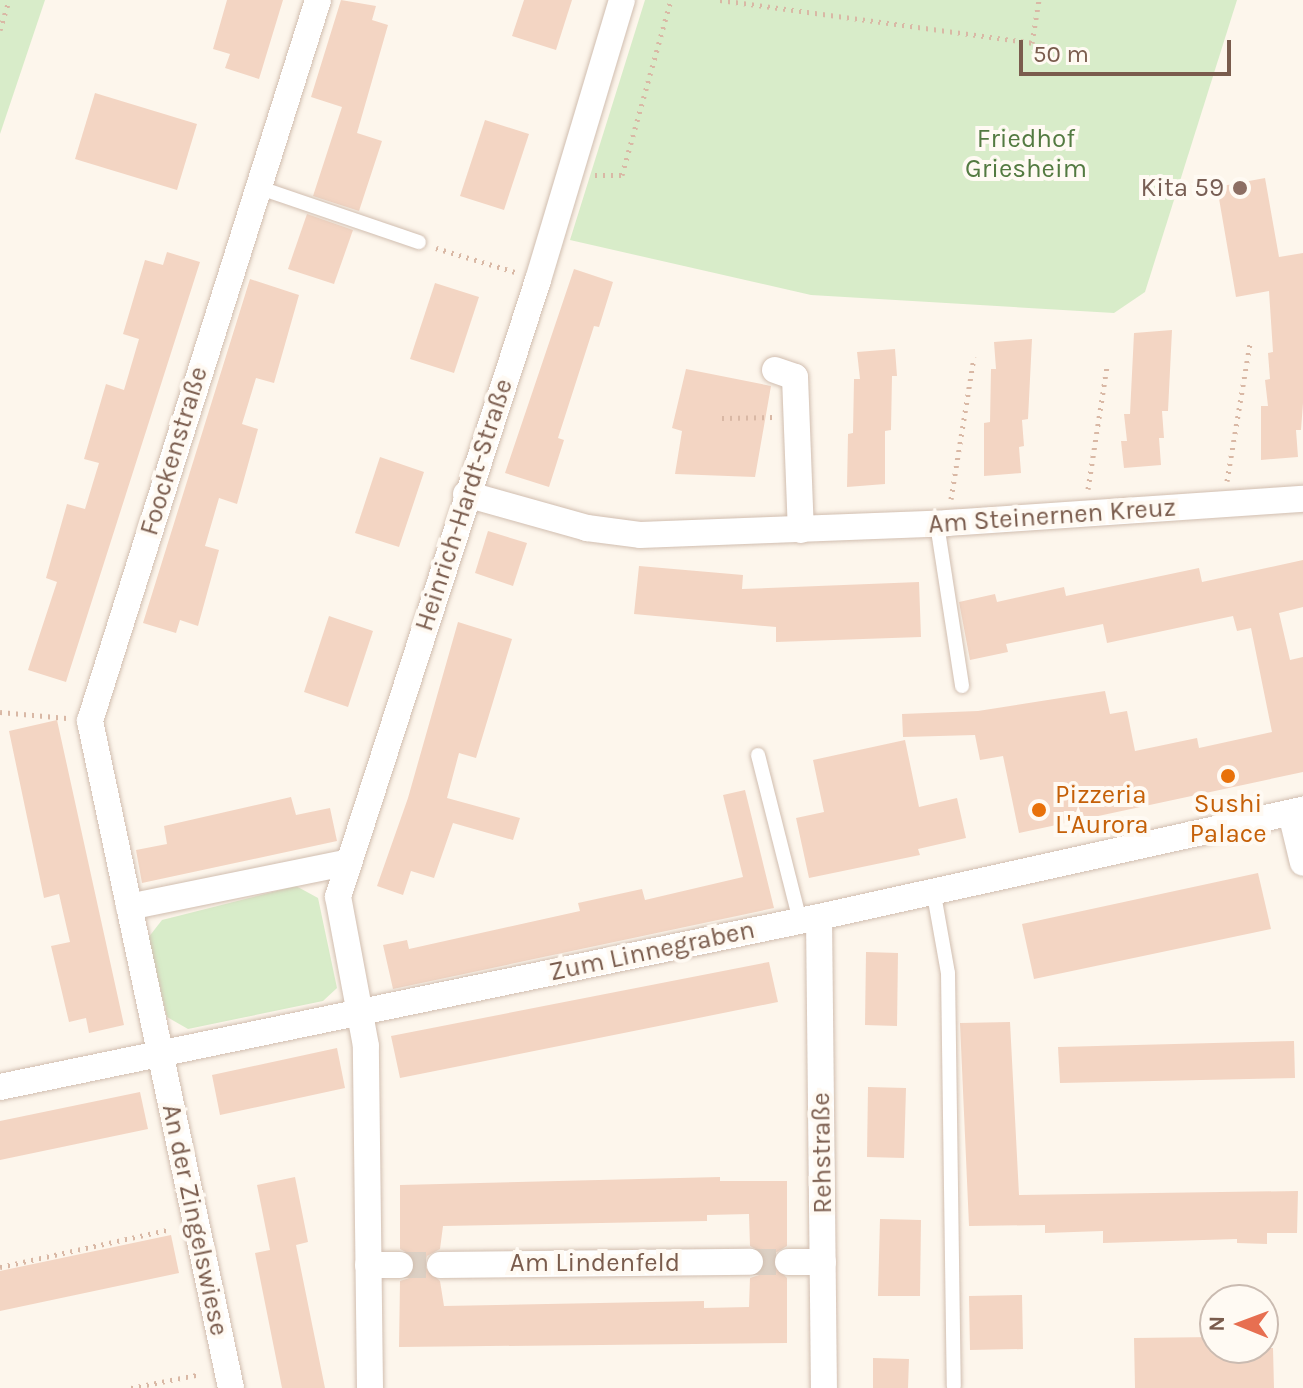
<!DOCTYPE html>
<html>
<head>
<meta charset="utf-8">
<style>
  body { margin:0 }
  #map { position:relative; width:1303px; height:1388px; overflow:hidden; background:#fdf6ec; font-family:Karla,sans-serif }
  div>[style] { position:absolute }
  .green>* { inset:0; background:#d8ecc9 }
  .building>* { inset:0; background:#f3d5c3 }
  .minor-tunnel>* { height:26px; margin-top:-13px; transform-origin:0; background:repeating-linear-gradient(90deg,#dcd0c4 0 26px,transparent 0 39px) }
  .path>* { height:5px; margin-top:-2.5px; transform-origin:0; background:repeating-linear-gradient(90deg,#d9b8a5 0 2px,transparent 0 8px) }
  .roads { filter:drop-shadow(0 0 2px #d1beb0) drop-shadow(0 0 2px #d1beb0) }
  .service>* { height:14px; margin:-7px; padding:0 7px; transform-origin:7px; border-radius:7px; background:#fff }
  .minor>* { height:26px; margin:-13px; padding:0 13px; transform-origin:13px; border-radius:13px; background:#fff }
  .dots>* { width:22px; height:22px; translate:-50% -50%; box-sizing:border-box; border:4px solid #fffaf3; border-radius:50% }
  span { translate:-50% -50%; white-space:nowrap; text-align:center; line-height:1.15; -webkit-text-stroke:8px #fffaf3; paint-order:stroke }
  .park-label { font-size:26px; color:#537a41 }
  .education-label { font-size:26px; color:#785e54 }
  .right { translate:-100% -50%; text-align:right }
  .street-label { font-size:26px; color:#7a5c4d }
  .food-label { font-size:26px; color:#c56008 }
  .left { translate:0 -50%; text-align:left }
  .north { position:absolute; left:1199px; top:1284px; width:80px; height:80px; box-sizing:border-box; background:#fffaf3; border:2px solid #cabbb1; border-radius:50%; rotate:271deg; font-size:22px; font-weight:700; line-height:32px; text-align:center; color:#7a5c4d }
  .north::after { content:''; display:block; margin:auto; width:28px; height:36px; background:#e76f51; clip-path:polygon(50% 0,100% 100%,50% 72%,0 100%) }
  .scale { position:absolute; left:1019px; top:40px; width:212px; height:36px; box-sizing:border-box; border:4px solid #7a5c4d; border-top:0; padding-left:10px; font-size:24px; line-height:28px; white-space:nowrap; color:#7a5c4d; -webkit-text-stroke:6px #fffaf3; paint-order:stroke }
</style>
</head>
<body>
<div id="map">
  <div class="green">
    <i style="clip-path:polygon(0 0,45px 0,0 134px)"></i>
    <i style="clip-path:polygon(645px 0,1237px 0,1145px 292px,1114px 313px,811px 295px,570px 240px)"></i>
    <i style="clip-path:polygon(296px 886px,318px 898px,337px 988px,323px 1001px,188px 1029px,167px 1017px,148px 938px,162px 920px)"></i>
  </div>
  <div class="building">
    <i style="clip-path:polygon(227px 0,283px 0,259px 79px,225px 68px,230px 54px,213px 49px)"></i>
    <i style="clip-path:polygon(341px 0,376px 6px,372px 20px,388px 25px,357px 133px,382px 141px,359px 211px,313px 196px,342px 107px,311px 97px)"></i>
    <i style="clip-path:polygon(524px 0,572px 0,556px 50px,512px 36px)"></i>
    <i style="clip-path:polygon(95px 93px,197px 124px,177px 190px,75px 159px)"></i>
    <i style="clip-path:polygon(485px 120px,529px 134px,504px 210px,460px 196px)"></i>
    <i style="clip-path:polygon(1265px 178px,1279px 257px,1303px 253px,1303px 403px,1301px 430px,1296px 430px,1298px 457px,1261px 460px,1261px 406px,1268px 406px,1265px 380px,1270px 379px,1268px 353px,1273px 352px,1269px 291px,1236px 297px,1217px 187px)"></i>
    <i style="clip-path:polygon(307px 214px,353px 230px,334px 284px,288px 269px)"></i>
    <i style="clip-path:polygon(167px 252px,200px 262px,66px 682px,28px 670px,57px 582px,46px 578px,67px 504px,85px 509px,99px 463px,84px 459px,106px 384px,124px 390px,139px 339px,123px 334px,145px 260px,163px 265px)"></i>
    <i style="clip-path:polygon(574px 269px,613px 282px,599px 327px,594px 326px,558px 438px,564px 440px,549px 487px,505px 473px)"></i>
    <i style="clip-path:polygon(250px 279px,299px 295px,274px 383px,256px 378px,242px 424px,258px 429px,237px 504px,219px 498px,205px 546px,219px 550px,198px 626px,180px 620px,176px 633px,143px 623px)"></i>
    <i style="clip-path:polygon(435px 283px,479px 297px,454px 373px,410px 359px)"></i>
    <i style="clip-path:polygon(1172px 330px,1168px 411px,1162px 411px,1164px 438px,1159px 438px,1161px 465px,1124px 468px,1121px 441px,1127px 441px,1124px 414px,1130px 414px,1134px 333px)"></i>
    <i style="clip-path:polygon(1032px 339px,1028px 419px,1022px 420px,1024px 446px,1019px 447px,1021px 473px,984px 476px,984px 423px,990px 422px,991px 369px,996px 369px,994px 342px)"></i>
    <i style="clip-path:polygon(895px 349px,897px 376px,892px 376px,891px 430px,885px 431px,885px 484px,847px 487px,848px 434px,853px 433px,854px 379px,860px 379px,857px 352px)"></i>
    <i style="clip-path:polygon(686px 369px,771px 386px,755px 477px,675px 474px,682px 431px,672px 428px)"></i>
    <i style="clip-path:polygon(380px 457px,424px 472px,399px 547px,355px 533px)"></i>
    <i style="clip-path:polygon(488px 531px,527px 543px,513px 586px,475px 573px)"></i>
    <i style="clip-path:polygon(1303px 560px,1303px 607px,1279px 613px,1290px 660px,1303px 657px,1303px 772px,1019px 833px,1003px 756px,980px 760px,975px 735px,903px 737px,902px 714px,978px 711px,1105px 691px,1110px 714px,1127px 711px,1135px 751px,1197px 738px,1199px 748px,1272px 732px,1251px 628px,1237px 631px,1233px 616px,1107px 643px,1103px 624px,1006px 644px,1008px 652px,970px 660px,959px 602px,995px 594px,997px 602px,1064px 587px,1066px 596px,1199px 568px,1202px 582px)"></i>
    <i style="clip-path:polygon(639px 566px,743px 575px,742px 589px,919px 582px,921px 637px,776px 642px,776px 627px,634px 614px)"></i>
    <i style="clip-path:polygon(329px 616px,373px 631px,348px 707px,304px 692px)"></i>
    <i style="clip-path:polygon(458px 622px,512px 639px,476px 758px,459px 753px,447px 798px,520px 818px,513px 840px,453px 823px,434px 878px,411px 871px,403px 895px,377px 886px,408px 798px)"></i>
    <i style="clip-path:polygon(57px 720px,124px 1025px,89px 1033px,86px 1018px,69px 1022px,51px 946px,70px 942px,59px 894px,44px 898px,9px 731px)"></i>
    <i style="clip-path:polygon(905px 740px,919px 807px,957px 798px,966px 838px,918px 849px,920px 855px,809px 878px,796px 818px,824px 812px,813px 760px)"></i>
    <i style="clip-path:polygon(745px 790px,774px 908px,393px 989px,383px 945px,407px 940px,409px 949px,580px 911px,578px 903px,642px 889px,645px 900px,743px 877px,723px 795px)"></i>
    <i style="clip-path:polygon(291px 797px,296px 815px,330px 808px,337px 841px,142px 883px,136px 850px,167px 844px,164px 826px)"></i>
    <i style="clip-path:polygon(1258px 873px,1271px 929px,1034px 979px,1022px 924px)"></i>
    <i style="clip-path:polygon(866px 952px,898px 953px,897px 1026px,865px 1025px)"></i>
    <i style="clip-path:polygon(769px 962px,778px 1002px,400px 1078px,391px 1036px)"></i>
    <i style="clip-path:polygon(1010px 1022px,1019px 1195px,1298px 1191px,1297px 1233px,1267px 1233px,1267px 1244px,1237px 1243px,1237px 1239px,1103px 1243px,1103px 1231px,1045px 1233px,1045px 1225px,969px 1226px,960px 1023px)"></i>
    <i style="clip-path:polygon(1294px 1041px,1295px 1078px,1060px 1083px,1058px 1047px)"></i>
    <i style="clip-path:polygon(337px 1048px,345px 1088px,220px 1115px,212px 1075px)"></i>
    <i style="clip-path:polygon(868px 1087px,906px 1088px,904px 1158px,867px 1157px)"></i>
    <i style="clip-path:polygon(140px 1092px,148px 1129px,0 1160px,0 1121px)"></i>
    <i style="clip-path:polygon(295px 1177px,308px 1242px,296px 1245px,325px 1388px,282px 1388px,255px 1253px,270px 1250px,257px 1185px)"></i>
    <i style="clip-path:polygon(evenodd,720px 1177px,720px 1181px,787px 1181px,787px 1246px,775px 1253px,772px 1263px,787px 1278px,787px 1343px,399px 1347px,400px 1281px,409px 1278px,416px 1266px,413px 1256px,400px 1249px,400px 1185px,720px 1177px,749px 1214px,750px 1246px,763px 1253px,766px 1263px,759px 1275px,750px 1278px,749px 1307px,704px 1308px,704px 1301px,444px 1306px,440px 1281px,424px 1266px,427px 1256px,440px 1249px,443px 1226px,707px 1221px,707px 1215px,749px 1214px)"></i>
    <i style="clip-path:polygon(880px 1219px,921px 1220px,920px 1296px,878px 1296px)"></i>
    <i style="clip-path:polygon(171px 1235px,179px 1273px,0 1311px,0 1271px)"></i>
    <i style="clip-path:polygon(1022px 1295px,1023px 1349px,970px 1350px,969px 1296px)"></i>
    <i style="clip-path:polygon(1215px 1337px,1215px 1348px,1273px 1348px,1274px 1388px,1135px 1388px,1134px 1338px)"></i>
    <i style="clip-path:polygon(873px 1358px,909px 1359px,908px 1388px,873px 1388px)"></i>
  </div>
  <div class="minor-tunnel">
    <i style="left:750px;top:1262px;width:38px"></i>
    <i style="left:400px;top:1265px;width:40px"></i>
  </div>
  <div class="path">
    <i style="left:720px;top:0;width:315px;rotate:7.8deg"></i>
    <i style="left:1032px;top:43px;width:44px;rotate:-80.8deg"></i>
    <i style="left:0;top:30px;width:31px;rotate:-73deg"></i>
    <i style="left:595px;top:175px;width:27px"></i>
    <i style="left:622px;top:175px;width:182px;rotate:-74.4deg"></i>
    <i style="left:436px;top:248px;width:83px;rotate:16.9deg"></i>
    <i style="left:722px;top:418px;width:51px;rotate:-1.1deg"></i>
    <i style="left:1227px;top:481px;width:139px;rotate:-80.5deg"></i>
    <i style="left:1088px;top:489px;width:124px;rotate:-81.2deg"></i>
    <i style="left:951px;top:499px;width:144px;rotate:-80.8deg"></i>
    <i style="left:0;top:712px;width:67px;rotate:5.1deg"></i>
    <i style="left:0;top:1267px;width:175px;rotate:-12.5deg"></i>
    <i style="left:131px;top:1388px;width:71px;rotate:-11.3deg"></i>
  </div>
  <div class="roads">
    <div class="service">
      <i style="left:257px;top:187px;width:171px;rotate:18.8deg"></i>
      <i style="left:937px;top:524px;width:164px;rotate:81.2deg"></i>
      <i style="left:758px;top:755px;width:171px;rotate:75.8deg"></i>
      <i style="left:933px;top:889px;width:85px;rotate:79.9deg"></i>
      <i style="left:948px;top:973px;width:413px;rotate:89.2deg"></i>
    </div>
    <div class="minor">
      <i style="left:775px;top:370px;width:21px;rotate:19deg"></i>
      <i style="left:795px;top:377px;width:153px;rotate:87.8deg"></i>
      <i style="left:466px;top:494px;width:126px;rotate:15.7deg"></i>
      <i style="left:587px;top:528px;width:53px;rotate:7.5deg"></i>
      <i style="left:640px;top:535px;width:307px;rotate:-2.2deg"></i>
      <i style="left:947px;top:523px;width:357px;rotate:-3.9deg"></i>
      <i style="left:1291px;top:813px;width:51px;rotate:76.5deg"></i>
      <i style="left:129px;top:907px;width:221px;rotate:-11.5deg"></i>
      <i style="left:819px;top:917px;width:471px;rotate:89.4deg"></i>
      <i style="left:0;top:1087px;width:836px;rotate:-11.73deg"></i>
      <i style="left:819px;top:917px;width:496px;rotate:-12.5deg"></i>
      <i style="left:788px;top:1262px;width:35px"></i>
      <i style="left:368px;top:1265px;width:32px"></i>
      <i style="left:440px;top:1265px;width:310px;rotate:-0.6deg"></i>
      <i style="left:231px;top:1388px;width:682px;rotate:-101.94deg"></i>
      <i style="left:90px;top:721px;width:756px;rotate:-72.45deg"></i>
      <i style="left:370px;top:1388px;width:342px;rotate:-90.7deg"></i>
      <i style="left:366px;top:1046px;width:152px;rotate:-100.6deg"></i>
      <i style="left:338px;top:897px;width:649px;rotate:-72.04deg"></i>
      <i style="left:538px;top:280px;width:292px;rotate:-73.3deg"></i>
    </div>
  </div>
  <div class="dots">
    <i style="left:1240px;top:188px;background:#8d6e63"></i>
    <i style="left:1228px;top:776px;background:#e8710a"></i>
    <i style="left:1039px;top:810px;background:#e8710a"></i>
  </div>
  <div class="park-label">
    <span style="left:1026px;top:154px">Friedhof<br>Griesheim</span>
  </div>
  <div class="education-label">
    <span class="right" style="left:1224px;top:188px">Kita 59</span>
  </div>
  <div class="street-label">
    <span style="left:174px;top:451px;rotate:-73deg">Foockenstraße</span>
    <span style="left:464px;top:505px;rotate:-72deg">Heinrich-Hardt-Straße</span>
    <span style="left:1052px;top:516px;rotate:-4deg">Am Steinernen Kreuz</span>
    <span style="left:652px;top:951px;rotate:-12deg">Zum Linnegraben</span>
    <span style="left:822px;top:1153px;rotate:-91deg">Rehstraße</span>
    <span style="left:195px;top:1220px;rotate:78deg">An der Zingelswiese</span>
    <span style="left:595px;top:1263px">Am Lindenfeld</span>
  </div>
  <div class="food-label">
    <span class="left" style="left:1055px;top:810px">Pizzeria<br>L'Aurora</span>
    <span style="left:1228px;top:819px">Sushi<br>Palace</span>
  </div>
  <div class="north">N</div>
  <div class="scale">50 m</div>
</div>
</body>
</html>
